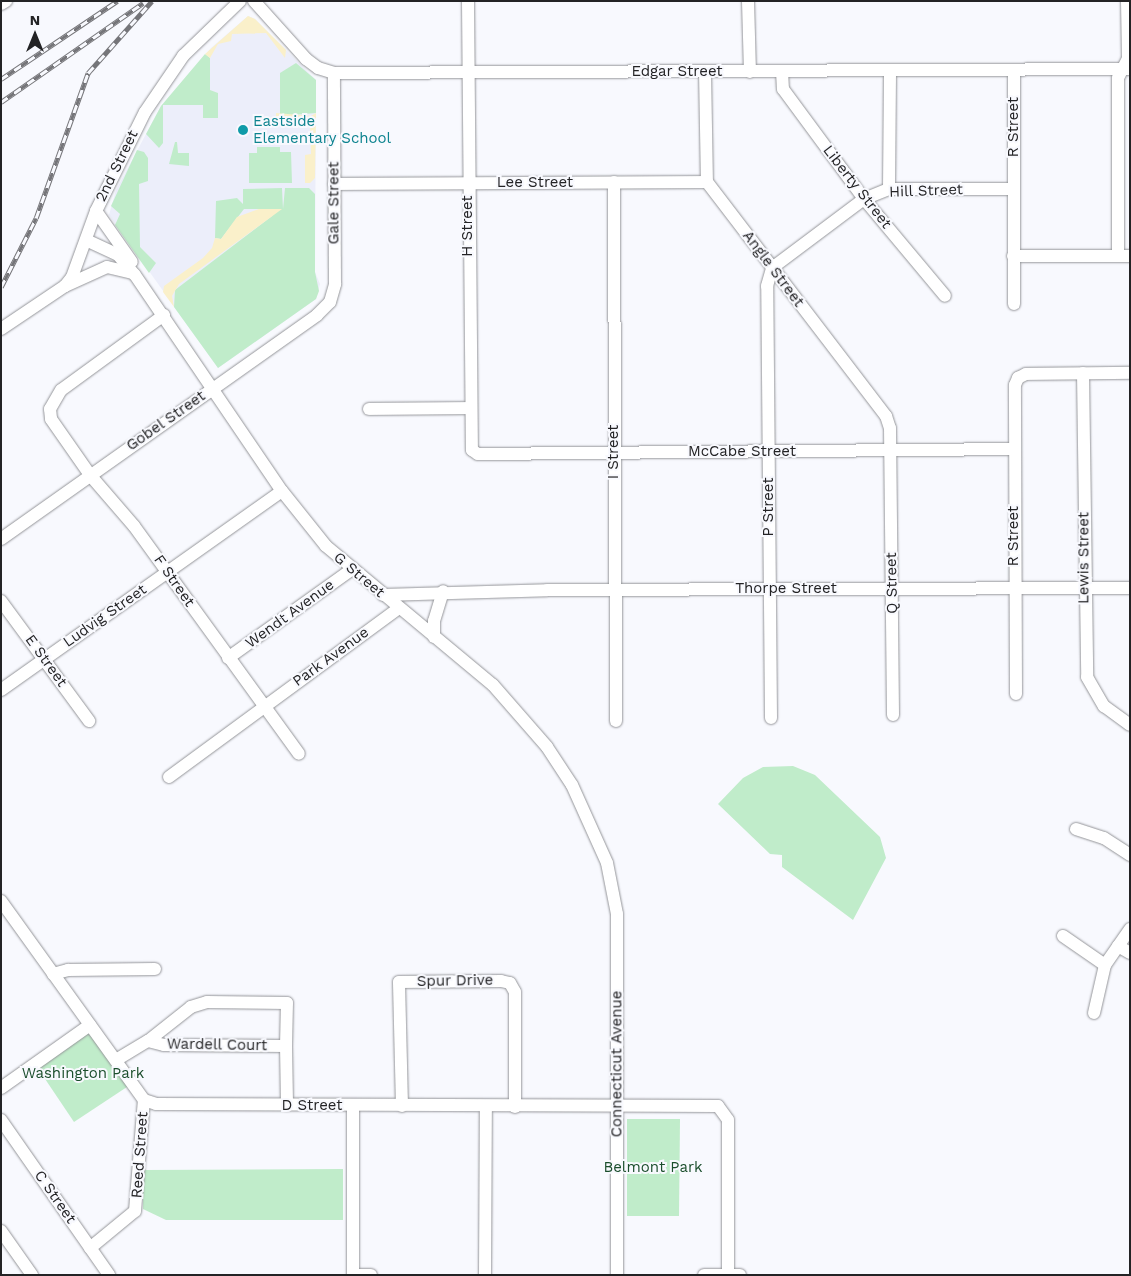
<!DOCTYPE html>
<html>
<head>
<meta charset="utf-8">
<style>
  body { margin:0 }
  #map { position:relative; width:1131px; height:1276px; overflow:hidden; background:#f8f9fe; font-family:"Work Sans",sans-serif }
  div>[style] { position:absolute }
  .built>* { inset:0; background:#eceefa }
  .green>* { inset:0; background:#c0ecca }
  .sand>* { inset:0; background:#faf0ca }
  .roads { filter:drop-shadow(0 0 1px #949599) drop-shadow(0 0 1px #949599) }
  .minor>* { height:12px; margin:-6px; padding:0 6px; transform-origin:6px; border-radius:6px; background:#fff }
  .rail>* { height:4.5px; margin-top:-2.25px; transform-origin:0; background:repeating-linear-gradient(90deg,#f8f9fe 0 8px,#757579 0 16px); box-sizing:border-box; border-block:1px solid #757579 }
  .dots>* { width:14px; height:14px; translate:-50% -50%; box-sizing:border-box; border:2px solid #f8f9fe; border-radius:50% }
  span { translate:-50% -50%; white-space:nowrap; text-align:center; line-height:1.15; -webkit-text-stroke:4px #f8f9fe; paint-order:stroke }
  .street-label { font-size:15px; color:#232325 }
  .culture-label { font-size:15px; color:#0d838f }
  .left { translate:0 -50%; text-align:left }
  .park-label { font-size:15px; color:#1b4e2c }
  .frame { position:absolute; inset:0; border:2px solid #232325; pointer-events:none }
  .north { position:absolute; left:10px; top:10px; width:50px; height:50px; -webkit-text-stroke:4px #f8f9fe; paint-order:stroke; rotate:0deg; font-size:14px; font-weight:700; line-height:20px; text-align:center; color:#232325 }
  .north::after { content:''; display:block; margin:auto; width:18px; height:22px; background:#232325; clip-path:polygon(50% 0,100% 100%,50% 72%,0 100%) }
</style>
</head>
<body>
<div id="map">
  <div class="built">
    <i style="clip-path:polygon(248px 16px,255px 19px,316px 80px,315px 272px,320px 284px,316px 299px,218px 368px,109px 215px,116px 190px,161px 106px,211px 48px)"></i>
  </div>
  <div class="green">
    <i style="clip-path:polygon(205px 54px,210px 58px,210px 90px,218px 93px,218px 118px,203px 118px,203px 105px,163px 105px,163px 143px,159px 148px,146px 134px,161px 106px)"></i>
    <i style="clip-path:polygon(296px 63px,316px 80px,316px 113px,280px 116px,280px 73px)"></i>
    <i style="clip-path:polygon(175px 142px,177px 142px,178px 153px,189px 153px,189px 166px,169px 164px)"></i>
    <i style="clip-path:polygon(257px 147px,280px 147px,280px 152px,291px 152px,292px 183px,249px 183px,249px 153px,257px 153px)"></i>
    <i style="clip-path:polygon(137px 150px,144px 152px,148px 158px,148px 181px,139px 184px,140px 247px,156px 263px,149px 273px,115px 225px,120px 214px,111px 206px)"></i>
    <i style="clip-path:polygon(282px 188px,283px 209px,285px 188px,309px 188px,315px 194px,315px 272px,319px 291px,316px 299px,218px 368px,174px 307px,175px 290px,272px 216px,275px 209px,244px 209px,221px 239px,215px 238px,216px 201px,237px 198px,243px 204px,243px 189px)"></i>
    <i style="clip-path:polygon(793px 766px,815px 775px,880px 837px,886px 858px,853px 920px,782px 867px,782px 855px,770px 854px,718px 804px,743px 778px,763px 767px)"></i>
    <i style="clip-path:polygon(90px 1025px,133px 1083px,74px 1122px,35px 1064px)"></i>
    <i style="clip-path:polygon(627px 1119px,680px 1119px,679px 1216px,627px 1216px)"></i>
    <i style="clip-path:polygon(343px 1169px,343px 1220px,166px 1220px,143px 1209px,143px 1170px)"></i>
  </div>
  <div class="sand">
    <i style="clip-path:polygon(248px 16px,255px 19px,286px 50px,285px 58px,266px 33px,232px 34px,231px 41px,218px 44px,210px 58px,205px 54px)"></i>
    <i style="clip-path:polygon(276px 113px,311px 116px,316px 113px,315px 178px,310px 183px,305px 183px,305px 155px,311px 154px,310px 118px,276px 118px)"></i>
    <i style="clip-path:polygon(259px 209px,282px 209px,179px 284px,172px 296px,174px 307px,163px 292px,164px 286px,203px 258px,212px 248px,215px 238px,221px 239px,237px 217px)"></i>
  </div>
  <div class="roads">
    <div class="minor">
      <i style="left:254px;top:1px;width:78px;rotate:48.1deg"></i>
      <i style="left:306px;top:59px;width:15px;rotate:37deg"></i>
      <i style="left:318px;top:68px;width:17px;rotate:17deg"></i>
      <i style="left:334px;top:73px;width:796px;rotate:-0.29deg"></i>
      <i style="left:468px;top:1px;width:449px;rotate:89.5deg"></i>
      <i style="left:472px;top:450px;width:7px;rotate:34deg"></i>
      <i style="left:478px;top:454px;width:536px;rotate:-0.53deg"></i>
      <i style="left:748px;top:1px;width:71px;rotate:88.4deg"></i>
      <i style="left:1px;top:4px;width:6px;rotate:-31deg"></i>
      <i style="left:705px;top:71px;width:111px;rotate:89deg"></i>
      <i style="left:707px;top:182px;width:295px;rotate:52.6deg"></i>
      <i style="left:886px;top:416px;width:13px;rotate:72deg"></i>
      <i style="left:890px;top:428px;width:287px;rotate:89.4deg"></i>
      <i style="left:782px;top:71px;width:18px;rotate:87deg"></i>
      <i style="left:783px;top:89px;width:137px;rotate:53.6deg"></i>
      <i style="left:864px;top:199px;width:126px;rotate:50.1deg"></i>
      <i style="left:614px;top:182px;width:539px;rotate:89.79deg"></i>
      <i style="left:334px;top:184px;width:373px;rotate:-0.3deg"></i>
      <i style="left:889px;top:189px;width:119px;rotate:-89.5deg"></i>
      <i style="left:96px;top:211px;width:62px;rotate:54.8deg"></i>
      <i style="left:86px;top:240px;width:35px;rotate:25deg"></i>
      <i style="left:118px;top:255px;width:26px;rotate:50deg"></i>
      <i style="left:135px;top:275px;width:261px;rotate:55.8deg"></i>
      <i style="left:282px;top:491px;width:70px;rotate:51.3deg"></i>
      <i style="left:326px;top:546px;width:217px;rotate:39.8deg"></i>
      <i style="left:493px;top:685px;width:82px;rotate:48.9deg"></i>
      <i style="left:547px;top:747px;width:45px;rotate:56.7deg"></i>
      <i style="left:572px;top:785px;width:85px;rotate:65.8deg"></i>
      <i style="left:607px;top:863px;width:52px;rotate:78.9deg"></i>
      <i style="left:617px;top:914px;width:361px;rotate:90deg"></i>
      <i style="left:1013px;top:256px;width:117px"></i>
      <i style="left:1118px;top:256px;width:178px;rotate:-90deg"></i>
      <i style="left:1118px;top:78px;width:22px;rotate:-63deg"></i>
      <i style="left:1128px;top:58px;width:57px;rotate:-91deg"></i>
      <i style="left:65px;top:286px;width:46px;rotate:-24.3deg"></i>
      <i style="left:107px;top:267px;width:26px;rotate:13deg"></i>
      <i style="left:1014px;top:304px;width:234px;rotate:-90deg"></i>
      <i style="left:164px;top:315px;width:127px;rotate:143.9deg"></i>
      <i style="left:61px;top:390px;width:22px;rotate:120deg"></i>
      <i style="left:50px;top:409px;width:10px;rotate:84deg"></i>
      <i style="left:51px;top:419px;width:68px;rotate:55.1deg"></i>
      <i style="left:90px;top:475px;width:67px;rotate:49.2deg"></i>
      <i style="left:134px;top:526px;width:281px;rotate:54.1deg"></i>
      <i style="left:1px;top:329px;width:77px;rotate:-33.9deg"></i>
      <i style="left:65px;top:286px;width:11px;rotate:-52deg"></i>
      <i style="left:72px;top:277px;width:70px;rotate:-70deg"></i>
      <i style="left:96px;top:211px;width:110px;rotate:-63.7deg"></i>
      <i style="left:145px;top:112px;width:68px;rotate:-55.8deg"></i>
      <i style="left:183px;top:56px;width:79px;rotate:-44deg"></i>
      <i style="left:1083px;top:373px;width:304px;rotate:89.2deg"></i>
      <i style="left:1087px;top:677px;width:34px;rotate:60deg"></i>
      <i style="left:1104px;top:706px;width:32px;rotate:36deg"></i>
      <i style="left:369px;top:409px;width:100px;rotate:-0.6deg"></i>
      <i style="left:1px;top:539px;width:387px;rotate:-35.3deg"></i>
      <i style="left:317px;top:315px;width:18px;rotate:-45deg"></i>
      <i style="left:330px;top:302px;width:19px;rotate:-74deg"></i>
      <i style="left:335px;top:284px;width:211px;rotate:-90.3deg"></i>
      <i style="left:383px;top:595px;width:164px;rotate:-1.7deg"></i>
      <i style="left:547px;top:590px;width:583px;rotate:-0.2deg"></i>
      <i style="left:1px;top:601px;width:149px;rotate:53.7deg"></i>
      <i style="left:434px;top:637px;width:16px;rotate:-90deg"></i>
      <i style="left:434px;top:621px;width:31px;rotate:-73deg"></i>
      <i style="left:228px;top:658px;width:151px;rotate:-35.6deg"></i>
      <i style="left:1px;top:690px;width:344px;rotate:-35.3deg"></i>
      <i style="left:1016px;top:694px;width:309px;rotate:-90.2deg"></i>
      <i style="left:1015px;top:385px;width:8px;rotate:-67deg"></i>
      <i style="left:1018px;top:378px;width:9px;rotate:-27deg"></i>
      <i style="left:1026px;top:374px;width:104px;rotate:-0.6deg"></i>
      <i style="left:771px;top:718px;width:432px;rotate:-90.5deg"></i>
      <i style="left:767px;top:286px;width:19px;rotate:-74deg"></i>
      <i style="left:772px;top:268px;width:115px;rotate:-36.9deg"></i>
      <i style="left:864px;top:199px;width:27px;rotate:-22deg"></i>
      <i style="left:889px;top:189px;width:125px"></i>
      <i style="left:169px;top:777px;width:285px;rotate:-36.3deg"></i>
      <i style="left:1076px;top:829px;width:29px;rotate:18deg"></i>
      <i style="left:1104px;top:838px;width:31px;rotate:33deg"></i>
      <i style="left:1px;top:901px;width:245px;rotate:54.3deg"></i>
      <i style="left:144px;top:1100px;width:13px;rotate:18deg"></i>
      <i style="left:156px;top:1104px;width:562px;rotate:0.2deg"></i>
      <i style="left:718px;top:1106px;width:17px;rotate:54deg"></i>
      <i style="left:728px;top:1120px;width:155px;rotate:90deg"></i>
      <i style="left:1063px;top:936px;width:51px;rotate:34.6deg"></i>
      <i style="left:1118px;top:946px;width:14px;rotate:30deg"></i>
      <i style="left:53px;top:974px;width:16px;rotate:-15deg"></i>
      <i style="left:68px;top:970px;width:87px;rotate:-0.7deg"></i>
      <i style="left:1094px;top:1013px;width:49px;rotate:-77.1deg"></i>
      <i style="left:1105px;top:965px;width:44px;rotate:-55.2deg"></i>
      <i style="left:286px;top:1046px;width:43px;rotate:-88.7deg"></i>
      <i style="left:287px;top:1003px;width:80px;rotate:-179.3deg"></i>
      <i style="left:207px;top:1002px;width:17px;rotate:163deg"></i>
      <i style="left:191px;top:1007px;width:55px;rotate:141.7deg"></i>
      <i style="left:148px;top:1041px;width:16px;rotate:14deg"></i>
      <i style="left:164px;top:1045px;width:122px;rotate:0.5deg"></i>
      <i style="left:286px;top:1046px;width:59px;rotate:89deg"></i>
      <i style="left:116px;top:1060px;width:37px;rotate:-31deg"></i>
      <i style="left:1px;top:1088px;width:109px;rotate:-35.3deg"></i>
      <i style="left:402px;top:1106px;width:124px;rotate:-91.4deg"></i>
      <i style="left:399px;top:982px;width:102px;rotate:-0.6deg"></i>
      <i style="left:501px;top:981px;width:9px;rotate:13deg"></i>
      <i style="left:510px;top:983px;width:10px;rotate:61deg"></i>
      <i style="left:515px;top:992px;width:115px;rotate:90deg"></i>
      <i style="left:1px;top:1120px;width:189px;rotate:55.1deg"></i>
      <i style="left:1px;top:1231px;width:54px;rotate:54.8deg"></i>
      <i style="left:90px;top:1248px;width:58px;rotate:-39.4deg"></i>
      <i style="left:135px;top:1211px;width:111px;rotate:-85.4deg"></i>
      <i style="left:353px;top:1275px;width:169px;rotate:-90deg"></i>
      <i style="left:353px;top:1275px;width:18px"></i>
      <i style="left:485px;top:1275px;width:168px;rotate:-89.7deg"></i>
      <i style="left:704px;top:1275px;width:36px"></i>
    </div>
  </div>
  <div class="rail">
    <i style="left:1px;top:79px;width:140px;rotate:-33.9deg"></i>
    <i style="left:1px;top:102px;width:173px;rotate:-34.9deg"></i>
    <i style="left:1px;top:287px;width:77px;rotate:-63.1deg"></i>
    <i style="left:36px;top:218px;width:154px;rotate:-70.3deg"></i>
    <i style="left:88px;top:73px;width:96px;rotate:-48.4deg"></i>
  </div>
  <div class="dots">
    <i style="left:243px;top:130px;background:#0f9aa8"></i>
  </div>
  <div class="street-label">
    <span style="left:677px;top:72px">Edgar Street</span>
    <span style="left:1014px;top:127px;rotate:-90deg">R Street</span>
    <span style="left:117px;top:166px;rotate:-64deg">2nd Street</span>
    <span style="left:535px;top:183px">Lee Street</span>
    <span style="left:857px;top:187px;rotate:52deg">Liberty Street</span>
    <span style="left:926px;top:191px;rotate:-2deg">Hill Street</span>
    <span style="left:334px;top:203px;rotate:-90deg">Gale Street</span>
    <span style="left:468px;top:226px;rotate:-90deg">H Street</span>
    <span style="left:773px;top:269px;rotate:53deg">Angle Street</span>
    <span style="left:166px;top:421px;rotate:-35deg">Gobel Street</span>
    <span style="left:614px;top:452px;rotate:-90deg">I Street</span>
    <span style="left:742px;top:452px">McCabe Street</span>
    <span style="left:769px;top:507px;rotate:-90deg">P Street</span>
    <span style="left:1014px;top:536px;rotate:-90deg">R Street</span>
    <span style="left:1084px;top:558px;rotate:-90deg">Lewis Street</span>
    <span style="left:359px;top:575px;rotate:40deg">G Street</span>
    <span style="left:174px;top:581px;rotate:55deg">F Street</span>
    <span style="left:892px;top:583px;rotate:-91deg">Q Street</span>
    <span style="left:786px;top:589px">Thorpe Street</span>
    <span style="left:290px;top:614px;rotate:-36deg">Wendt Avenue</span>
    <span style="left:105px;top:616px;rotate:-35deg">Ludvig Street</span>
    <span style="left:331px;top:657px;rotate:-36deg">Park Avenue</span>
    <span style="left:46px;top:661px;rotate:54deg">E Street</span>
    <span style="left:455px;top:981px;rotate:-1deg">Spur Drive</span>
    <span style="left:217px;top:1045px;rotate:1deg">Wardell Court</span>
    <span style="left:617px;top:1064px;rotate:-90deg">Connecticut Avenue</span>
    <span style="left:312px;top:1106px">D Street</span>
    <span style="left:140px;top:1155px;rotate:-86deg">Reed Street</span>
    <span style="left:55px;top:1197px;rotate:55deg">C Street</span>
  </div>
  <div class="culture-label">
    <span class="left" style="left:253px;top:130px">Eastside<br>Elementary School</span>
  </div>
  <div class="park-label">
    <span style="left:83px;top:1074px">Washington Park</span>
    <span style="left:653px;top:1168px">Belmont Park</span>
  </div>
  <div class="frame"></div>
  <div class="north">N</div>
</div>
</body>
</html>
